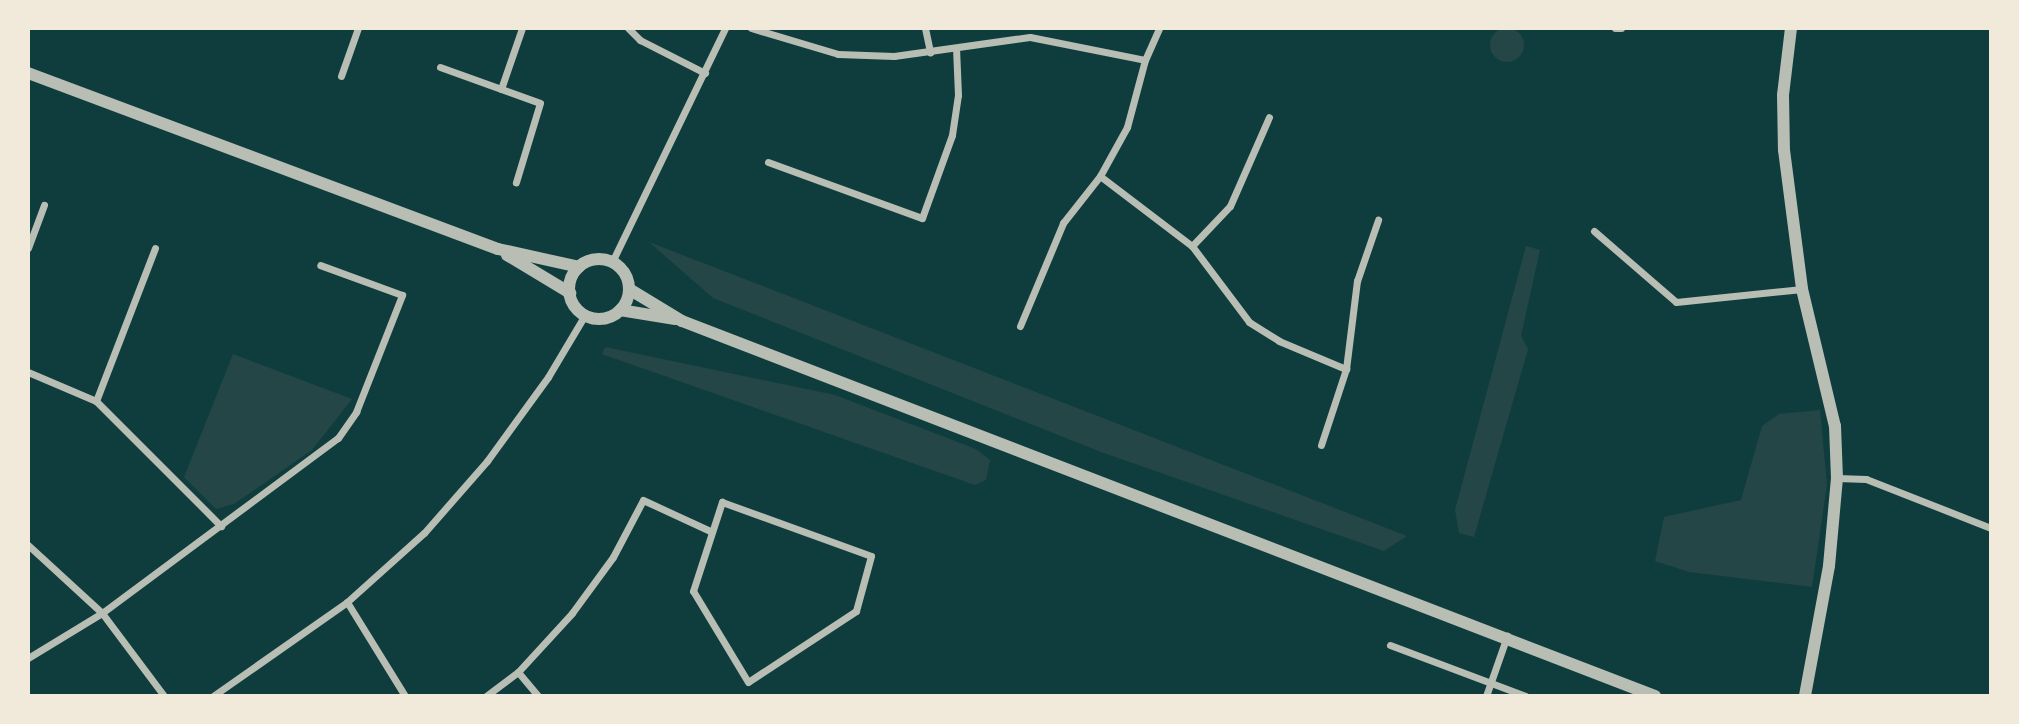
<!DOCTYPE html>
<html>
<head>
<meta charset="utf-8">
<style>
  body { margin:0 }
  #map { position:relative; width:2019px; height:724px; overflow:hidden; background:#0f3d3e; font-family:Roboto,sans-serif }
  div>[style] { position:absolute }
  .green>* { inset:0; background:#244646 }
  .round { border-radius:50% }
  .minor>* { height:7px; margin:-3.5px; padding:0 3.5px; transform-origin:3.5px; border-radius:3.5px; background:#b8beb3 }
  .tertiary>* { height:12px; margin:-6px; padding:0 6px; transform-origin:6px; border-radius:6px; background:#b8beb3 }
  .tertiary>.ring { margin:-6px; padding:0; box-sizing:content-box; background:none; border:12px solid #b8beb3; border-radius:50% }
  span { translate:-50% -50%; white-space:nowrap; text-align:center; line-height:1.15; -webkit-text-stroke:5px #f1e9da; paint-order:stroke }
  .frame { position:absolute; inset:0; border:30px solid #f1e9da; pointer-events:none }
</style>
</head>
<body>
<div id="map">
  <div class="green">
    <i class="round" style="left:1490px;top:28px;width:34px;height:34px"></i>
    <i style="clip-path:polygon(649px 242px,1407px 536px,1384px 551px,1101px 452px,713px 298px)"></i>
    <i style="clip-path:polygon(1526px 246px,1540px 250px,1521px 336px,1528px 349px,1474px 537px,1459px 533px,1455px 510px)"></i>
    <i style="clip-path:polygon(605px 347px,835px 395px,976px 449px,990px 460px,986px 480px,975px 485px,602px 354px)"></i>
    <i style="clip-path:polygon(233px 354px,352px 399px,312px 450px,234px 504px,216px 509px,184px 477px)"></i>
    <i style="clip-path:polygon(1820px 410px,1827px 485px,1812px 587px,1689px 572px,1655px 561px,1664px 517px,1741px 500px,1762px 426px,1779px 414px)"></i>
  </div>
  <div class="minor">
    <i style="left:628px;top:28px;width:17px;rotate:45deg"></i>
    <i style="left:640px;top:40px;width:73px;rotate:26.9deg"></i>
    <i style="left:751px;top:28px;width:91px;rotate:16.6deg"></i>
    <i style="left:838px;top:54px;width:56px;rotate:2deg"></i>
    <i style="left:894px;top:56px;width:137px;rotate:-8deg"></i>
    <i style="left:1030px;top:37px;width:117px;rotate:11.3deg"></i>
    <i style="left:925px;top:28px;width:25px;rotate:78deg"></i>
    <i style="left:1615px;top:28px;width:6px"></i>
    <i style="left:440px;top:67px;width:106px;rotate:19.8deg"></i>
    <i style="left:540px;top:103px;width:83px;rotate:106.9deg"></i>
    <i style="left:341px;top:76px;width:51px;rotate:-70.5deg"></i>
    <i style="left:501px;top:89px;width:65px;rotate:-71deg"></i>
    <i style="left:768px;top:162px;width:164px;rotate:20deg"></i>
    <i style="left:922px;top:218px;width:88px;rotate:-70.1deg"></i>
    <i style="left:952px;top:135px;width:40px;rotate:-81.5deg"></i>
    <i style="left:958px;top:95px;width:47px;rotate:-92.4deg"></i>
    <i style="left:1100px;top:176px;width:116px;rotate:37.3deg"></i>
    <i style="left:1192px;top:246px;width:95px;rotate:53.1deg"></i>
    <i style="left:1249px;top:322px;width:36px;rotate:32deg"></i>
    <i style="left:1279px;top:341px;width:73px;rotate:22.7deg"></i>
    <i style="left:1594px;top:231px;width:108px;rotate:40.9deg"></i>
    <i style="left:1676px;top:302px;width:127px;rotate:-5.9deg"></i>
    <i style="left:1192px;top:246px;width:55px;rotate:-46.5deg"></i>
    <i style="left:1230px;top:206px;width:97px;rotate:-66.3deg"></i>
    <i style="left:28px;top:248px;width:46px;rotate:-69.6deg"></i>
    <i style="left:612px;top:262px;width:260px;rotate:-64.2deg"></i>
    <i style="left:1020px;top:326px;width:112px;rotate:-67.3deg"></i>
    <i style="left:1063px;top:223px;width:60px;rotate:-51.8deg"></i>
    <i style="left:1100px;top:176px;width:56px;rotate:-61.1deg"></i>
    <i style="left:1127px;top:127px;width:69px;rotate:-75deg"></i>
    <i style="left:1145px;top:60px;width:35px;rotate:-66deg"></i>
    <i style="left:28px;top:372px;width:74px;rotate:23.1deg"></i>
    <i style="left:96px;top:401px;width:177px;rotate:45deg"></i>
    <i style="left:96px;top:401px;width:164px;rotate:-68.9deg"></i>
    <i style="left:1321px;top:445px;width:80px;rotate:-71.8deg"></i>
    <i style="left:1346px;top:369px;width:89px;rotate:-82.9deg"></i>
    <i style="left:1357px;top:281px;width:65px;rotate:-71deg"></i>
    <i style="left:1837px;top:478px;width:29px;rotate:2deg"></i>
    <i style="left:1866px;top:479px;width:134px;rotate:21.4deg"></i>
    <i style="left:722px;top:502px;width:158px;rotate:19.9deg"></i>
    <i style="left:871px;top:556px;width:57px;rotate:105.3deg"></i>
    <i style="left:856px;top:611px;width:129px;rotate:146.7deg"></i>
    <i style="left:748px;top:682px;width:106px;rotate:-121.1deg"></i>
    <i style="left:693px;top:591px;width:94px;rotate:-72deg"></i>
    <i style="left:28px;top:545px;width:100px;rotate:42.6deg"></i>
    <i style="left:102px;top:613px;width:104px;rotate:53.2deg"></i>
    <i style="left:347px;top:602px;width:110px;rotate:58.3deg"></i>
    <i style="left:1390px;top:645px;width:145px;rotate:20.6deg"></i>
    <i style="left:28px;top:658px;width:87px;rotate:-31.3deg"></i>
    <i style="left:102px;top:613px;width:294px;rotate:-36.6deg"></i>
    <i style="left:338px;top:438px;width:32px;rotate:-55deg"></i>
    <i style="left:356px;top:412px;width:126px;rotate:-68.5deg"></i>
    <i style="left:402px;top:295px;width:87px;rotate:-159.9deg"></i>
    <i style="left:518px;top:672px;width:31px;rotate:50deg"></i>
    <i style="left:213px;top:696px;width:164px;rotate:-35deg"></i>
    <i style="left:347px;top:602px;width:103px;rotate:-41.9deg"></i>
    <i style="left:424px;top:533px;width:96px;rotate:-48.8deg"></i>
    <i style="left:487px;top:461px;width:104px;rotate:-54deg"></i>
    <i style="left:548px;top:377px;width:72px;rotate:-59.2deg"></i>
    <i style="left:486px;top:696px;width:40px;rotate:-37deg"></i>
    <i style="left:518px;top:672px;width:80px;rotate:-47.5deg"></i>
    <i style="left:572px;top:613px;width:69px;rotate:-53.8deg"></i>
    <i style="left:613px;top:557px;width:64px;rotate:-62.2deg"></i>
    <i style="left:643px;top:500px;width:74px;rotate:24.8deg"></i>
    <i style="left:1486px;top:696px;width:64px;rotate:-70.7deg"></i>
  </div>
  <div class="tertiary">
    <i style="left:1791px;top:28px;width:67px;rotate:96.8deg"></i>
    <i style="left:1783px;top:95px;width:55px;rotate:89deg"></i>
    <i style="left:1784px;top:150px;width:140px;rotate:82.6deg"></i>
    <i style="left:1802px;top:289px;width:141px;rotate:76.5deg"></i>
    <i style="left:1835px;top:426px;width:52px;rotate:87.8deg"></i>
    <i style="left:1837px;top:478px;width:88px;rotate:95.2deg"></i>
    <i style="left:1829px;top:566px;width:132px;rotate:100.5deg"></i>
    <i style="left:28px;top:73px;width:502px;rotate:20.53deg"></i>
    <i style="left:498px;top:249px;width:83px;rotate:12.5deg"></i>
    <i style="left:507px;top:255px;width:74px;rotate:31.1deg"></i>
    <i class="ring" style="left:569px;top:259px;width:48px;height:48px"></i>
    <i style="left:629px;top:289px;width:62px;rotate:31.1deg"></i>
    <i style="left:682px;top:321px;width:1043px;rotate:21.08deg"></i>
    <i style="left:620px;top:310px;width:56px;rotate:9.3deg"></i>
  </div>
  <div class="frame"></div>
</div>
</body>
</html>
